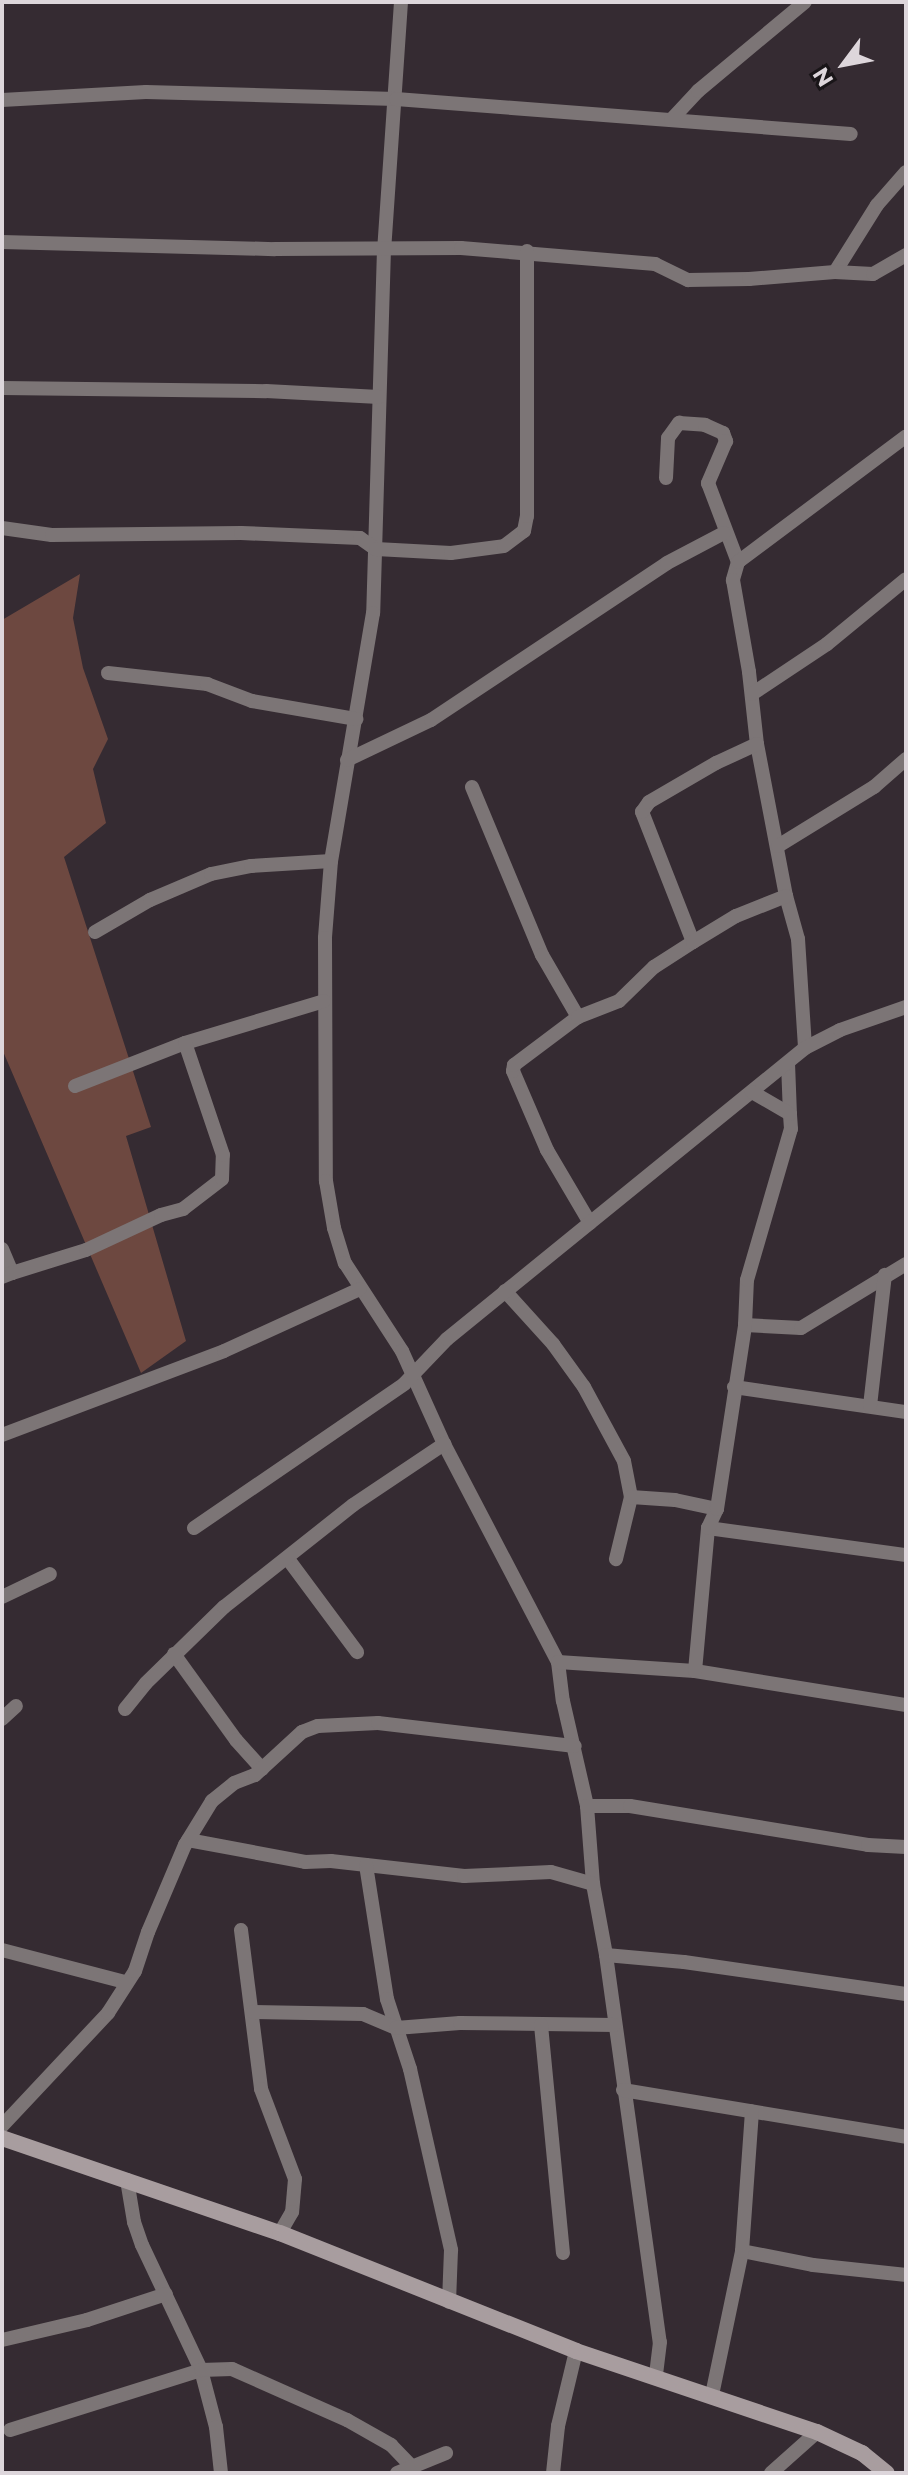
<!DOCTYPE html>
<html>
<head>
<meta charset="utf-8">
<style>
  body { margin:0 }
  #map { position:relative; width:908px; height:2475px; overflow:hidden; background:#352b32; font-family:Montserrat,sans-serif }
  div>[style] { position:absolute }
  .green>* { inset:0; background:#6d4840 }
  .street>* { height:14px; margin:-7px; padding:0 7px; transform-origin:7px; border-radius:7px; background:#7c7576 }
  .secondary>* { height:16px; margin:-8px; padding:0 8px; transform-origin:8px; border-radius:8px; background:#a89d9f }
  span { translate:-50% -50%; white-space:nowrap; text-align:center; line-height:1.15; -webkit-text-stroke:7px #191518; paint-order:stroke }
  .frame { position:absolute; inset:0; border:4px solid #ddd6db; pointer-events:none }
  .north { position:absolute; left:804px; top:24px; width:80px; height:80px; -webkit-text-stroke:6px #191518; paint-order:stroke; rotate:238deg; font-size:22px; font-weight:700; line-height:32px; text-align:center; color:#ddd6db }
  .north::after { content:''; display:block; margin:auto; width:28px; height:36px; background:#ddd6db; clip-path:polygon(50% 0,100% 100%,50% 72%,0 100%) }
</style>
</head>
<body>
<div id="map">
  <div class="green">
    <i style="clip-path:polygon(80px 574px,73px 618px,83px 668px,108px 739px,93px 769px,106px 823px,64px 857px,151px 1127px,126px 1136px,186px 1341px,141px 1373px,2px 1049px,2px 620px)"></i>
  </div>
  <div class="street">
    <i style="left:401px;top:2px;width:248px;rotate:93.9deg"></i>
    <i style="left:384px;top:249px;width:364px;rotate:91.7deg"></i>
    <i style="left:373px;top:613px;width:252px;rotate:99.6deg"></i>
    <i style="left:331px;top:861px;width:77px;rotate:94.5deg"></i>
    <i style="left:325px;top:938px;width:243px;rotate:89.8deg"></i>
    <i style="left:326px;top:1181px;width:48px;rotate:80.3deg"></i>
    <i style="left:334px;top:1228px;width:37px;rotate:73deg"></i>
    <i style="left:345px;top:1263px;width:105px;rotate:57.1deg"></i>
    <i style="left:402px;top:1351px;width:102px;rotate:65.7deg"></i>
    <i style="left:444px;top:1444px;width:246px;rotate:62.4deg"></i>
    <i style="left:558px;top:1662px;width:39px;rotate:83deg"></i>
    <i style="left:563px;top:1701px;width:108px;rotate:77.1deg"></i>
    <i style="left:587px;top:1806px;width:78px;rotate:85.6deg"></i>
    <i style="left:593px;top:1884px;width:72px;rotate:79.6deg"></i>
    <i style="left:606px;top:1955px;width:391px;rotate:82.1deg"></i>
    <i style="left:660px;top:2342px;width:35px;rotate:97deg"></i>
    <i style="left:2px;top:100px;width:144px;rotate:-3.2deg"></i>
    <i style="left:146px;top:92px;width:250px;rotate:1.6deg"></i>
    <i style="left:396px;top:99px;width:456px;rotate:4.4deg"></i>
    <i style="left:671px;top:120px;width:40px;rotate:-47deg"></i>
    <i style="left:698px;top:91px;width:139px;rotate:-39.8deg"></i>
    <i style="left:2px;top:242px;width:273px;rotate:1.5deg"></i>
    <i style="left:275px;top:249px;width:186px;rotate:-0.3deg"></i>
    <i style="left:461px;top:248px;width:195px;rotate:4.7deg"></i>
    <i style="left:655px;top:264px;width:37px;rotate:26deg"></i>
    <i style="left:688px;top:280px;width:61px;rotate:-0.9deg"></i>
    <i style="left:749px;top:279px;width:86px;rotate:-4.7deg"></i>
    <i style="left:835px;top:272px;width:79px;rotate:-57.9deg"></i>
    <i style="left:877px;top:205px;width:44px;rotate:-48.7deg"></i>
    <i style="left:835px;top:272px;width:38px;rotate:3deg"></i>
    <i style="left:873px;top:274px;width:38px;rotate:-30deg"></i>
    <i style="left:2px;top:388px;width:264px;rotate:0.7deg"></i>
    <i style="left:266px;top:391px;width:113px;rotate:3deg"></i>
    <i style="left:666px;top:478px;width:40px;rotate:-87.1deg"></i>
    <i style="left:668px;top:438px;width:19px;rotate:-54deg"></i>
    <i style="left:679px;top:423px;width:26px;rotate:4deg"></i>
    <i style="left:705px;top:425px;width:20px;rotate:24deg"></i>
    <i style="left:723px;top:433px;width:9px;rotate:69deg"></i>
    <i style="left:726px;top:441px;width:46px;rotate:113.2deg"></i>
    <i style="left:708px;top:483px;width:85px;rotate:69.2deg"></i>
    <i style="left:738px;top:562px;width:19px;rotate:106deg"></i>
    <i style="left:733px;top:580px;width:93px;rotate:80.1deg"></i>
    <i style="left:749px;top:672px;width:72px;rotate:83.7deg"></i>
    <i style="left:757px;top:744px;width:155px;rotate:79.2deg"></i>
    <i style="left:786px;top:896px;width:45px;rotate:74.4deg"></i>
    <i style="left:798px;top:939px;width:109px;rotate:86.3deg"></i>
    <i style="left:2px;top:528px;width:50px;rotate:8deg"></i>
    <i style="left:52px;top:535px;width:189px;rotate:-0.6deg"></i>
    <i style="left:241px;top:533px;width:119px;rotate:2.4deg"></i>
    <i style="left:360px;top:538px;width:19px;rotate:35deg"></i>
    <i style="left:376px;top:549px;width:75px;rotate:3.1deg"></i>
    <i style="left:451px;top:553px;width:53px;rotate:-7.5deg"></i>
    <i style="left:504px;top:546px;width:25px;rotate:-37deg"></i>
    <i style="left:524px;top:531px;width:15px;rotate:-79deg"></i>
    <i style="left:527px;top:516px;width:265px;rotate:-90deg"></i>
    <i style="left:738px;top:562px;width:209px;rotate:-36.8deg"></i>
    <i style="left:108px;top:673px;width:100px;rotate:6.3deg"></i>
    <i style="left:207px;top:684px;width:48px;rotate:20.7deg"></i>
    <i style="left:252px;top:701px;width:106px;rotate:9.8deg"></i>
    <i style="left:752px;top:694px;width:90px;rotate:-33.7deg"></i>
    <i style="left:827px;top:644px;width:102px;rotate:-39.4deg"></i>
    <i style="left:347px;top:760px;width:93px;rotate:-25.5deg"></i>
    <i style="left:431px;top:720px;width:283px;rotate:-33.6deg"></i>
    <i style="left:667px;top:563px;width:64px;rotate:-27.8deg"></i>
    <i style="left:472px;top:787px;width:182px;rotate:67.4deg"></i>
    <i style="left:542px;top:955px;width:72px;rotate:59.9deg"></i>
    <i style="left:778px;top:846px;width:113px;rotate:-31.6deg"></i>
    <i style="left:874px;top:787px;width:43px;rotate:-41.2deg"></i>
    <i style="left:95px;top:932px;width:64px;rotate:-30.2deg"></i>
    <i style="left:150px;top:900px;width:66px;rotate:-23.1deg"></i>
    <i style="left:211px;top:874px;width:41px;rotate:-11.3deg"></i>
    <i style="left:251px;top:866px;width:80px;rotate:-3.6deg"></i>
    <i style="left:693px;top:942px;width:140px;rotate:-111.4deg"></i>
    <i style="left:642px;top:812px;width:12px;rotate:-55deg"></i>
    <i style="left:649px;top:802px;width:78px;rotate:-30.2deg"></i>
    <i style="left:716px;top:763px;width:45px;rotate:-24.9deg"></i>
    <i style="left:788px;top:1063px;width:51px;rotate:87.8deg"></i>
    <i style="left:75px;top:1086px;width:118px;rotate:-21.4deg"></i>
    <i style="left:185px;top:1043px;width:145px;rotate:-16.8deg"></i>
    <i style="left:590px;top:1223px;width:85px;rotate:-120.5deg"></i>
    <i style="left:547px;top:1150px;width:86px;rotate:-113.3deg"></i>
    <i style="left:513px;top:1071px;width:6px;rotate:-81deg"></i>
    <i style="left:514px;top:1065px;width:80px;rotate:-36.9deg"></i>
    <i style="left:578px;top:1017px;width:44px;rotate:-21.3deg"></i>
    <i style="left:619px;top:1001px;width:49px;rotate:-44.2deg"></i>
    <i style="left:654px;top:967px;width:46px;rotate:-32.7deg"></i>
    <i style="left:693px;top:942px;width:50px;rotate:-31.2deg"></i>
    <i style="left:736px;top:916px;width:54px;rotate:-21.8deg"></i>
    <i style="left:2px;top:1249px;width:26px;rotate:67deg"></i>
    <i style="left:12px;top:1273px;width:11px;rotate:158deg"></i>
    <i style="left:12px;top:1273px;width:77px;rotate:-17.3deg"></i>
    <i style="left:86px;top:1250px;width:83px;rotate:-25deg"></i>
    <i style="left:161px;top:1215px;width:23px;rotate:-15deg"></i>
    <i style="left:183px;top:1209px;width:49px;rotate:-37.6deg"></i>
    <i style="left:222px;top:1179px;width:24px;rotate:-88deg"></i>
    <i style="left:223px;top:1155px;width:118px;rotate:-108.7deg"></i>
    <i style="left:505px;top:1291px;width:72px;rotate:47.8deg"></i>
    <i style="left:553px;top:1344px;width:53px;rotate:54.2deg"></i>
    <i style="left:584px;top:1387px;width:84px;rotate:61.6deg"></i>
    <i style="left:624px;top:1461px;width:37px;rotate:79deg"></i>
    <i style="left:631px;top:1497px;width:64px;rotate:103.6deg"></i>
    <i style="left:745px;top:1325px;width:56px;rotate:3.1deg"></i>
    <i style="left:801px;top:1328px;width:123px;rotate:-31.4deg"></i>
    <i style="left:734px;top:1387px;width:174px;rotate:8.3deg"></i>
    <i style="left:870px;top:1406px;width:132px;rotate:-83.5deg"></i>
    <i style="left:2px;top:1435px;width:237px;rotate:-20.7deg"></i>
    <i style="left:224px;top:1351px;width:149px;rotate:-24.5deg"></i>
    <i style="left:631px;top:1497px;width:44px;rotate:3.9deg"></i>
    <i style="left:675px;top:1500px;width:43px;rotate:12.1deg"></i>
    <i style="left:194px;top:1528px;width:255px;rotate:-34.4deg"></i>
    <i style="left:404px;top:1384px;width:62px;rotate:-46.3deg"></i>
    <i style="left:447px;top:1339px;width:461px;rotate:-39.1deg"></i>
    <i style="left:805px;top:1048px;width:39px;rotate:-27deg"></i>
    <i style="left:840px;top:1030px;width:70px;rotate:-19.2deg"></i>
    <i style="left:708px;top:1528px;width:200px;rotate:7.8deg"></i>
    <i style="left:288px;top:1559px;width:116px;rotate:53.4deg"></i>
    <i style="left:2px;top:1597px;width:53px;rotate:-25.6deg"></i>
    <i style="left:174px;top:1654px;width:106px;rotate:54.2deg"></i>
    <i style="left:236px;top:1740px;width:39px;rotate:48deg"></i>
    <i style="left:558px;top:1662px;width:137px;rotate:3.8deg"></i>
    <i style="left:695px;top:1671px;width:214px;rotate:9.2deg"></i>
    <i style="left:695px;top:1671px;width:144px;rotate:-84.8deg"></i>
    <i style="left:708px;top:1528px;width:21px;rotate:-65deg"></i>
    <i style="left:717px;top:1509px;width:186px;rotate:-81.3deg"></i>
    <i style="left:745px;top:1325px;width:45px;rotate:-87.5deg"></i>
    <i style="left:747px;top:1280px;width:157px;rotate:-73.8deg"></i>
    <i style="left:791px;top:1129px;width:15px;rotate:-94deg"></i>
    <i style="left:790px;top:1114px;width:44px;rotate:-149.9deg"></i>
    <i style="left:125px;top:1709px;width:33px;rotate:-51deg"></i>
    <i style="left:146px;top:1683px;width:109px;rotate:-44.3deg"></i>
    <i style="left:224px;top:1607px;width:164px;rotate:-38.3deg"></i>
    <i style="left:353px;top:1505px;width:110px;rotate:-33.8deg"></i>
    <i style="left:2px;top:1719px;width:19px;rotate:-43deg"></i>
    <i style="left:587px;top:1806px;width:43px"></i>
    <i style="left:630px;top:1806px;width:241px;rotate:9.3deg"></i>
    <i style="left:868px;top:1845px;width:38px;rotate:3deg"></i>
    <i style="left:188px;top:1840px;width:119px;rotate:10.6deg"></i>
    <i style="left:305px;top:1862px;width:26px;rotate:-2deg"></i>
    <i style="left:331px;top:1861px;width:134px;rotate:6.4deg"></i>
    <i style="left:464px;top:1876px;width:87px;rotate:-2.6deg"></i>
    <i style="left:551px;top:1872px;width:44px;rotate:15.9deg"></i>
    <i style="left:366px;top:1865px;width:136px;rotate:81.1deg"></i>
    <i style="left:387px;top:1999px;width:74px;rotate:71.8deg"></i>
    <i style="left:410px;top:2069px;width:186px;rotate:77.2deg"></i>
    <i style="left:451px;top:2250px;width:52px;rotate:92.2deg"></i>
    <i style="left:241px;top:1930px;width:160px;rotate:82.8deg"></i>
    <i style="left:261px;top:2089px;width:96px;rotate:69.3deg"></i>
    <i style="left:295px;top:2179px;width:33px;rotate:95deg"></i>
    <i style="left:292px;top:2212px;width:24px;rotate:120deg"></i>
    <i style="left:2px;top:1950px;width:127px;rotate:14.6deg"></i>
    <i style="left:606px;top:1955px;width:78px;rotate:5.1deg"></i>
    <i style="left:684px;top:1962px;width:224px;rotate:8.2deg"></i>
    <i style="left:253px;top:2012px;width:110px;rotate:1deg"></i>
    <i style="left:363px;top:2014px;width:36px;rotate:23deg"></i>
    <i style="left:396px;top:2028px;width:64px;rotate:-4.5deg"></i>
    <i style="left:460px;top:2023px;width:154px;rotate:0.7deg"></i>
    <i style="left:541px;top:2025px;width:229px;rotate:84.5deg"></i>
    <i style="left:623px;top:2090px;width:287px;rotate:9.4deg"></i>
    <i style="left:2px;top:2126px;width:155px;rotate:-46.8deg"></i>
    <i style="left:108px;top:2013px;width:50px;rotate:-57.3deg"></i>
    <i style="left:135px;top:1971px;width:41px;rotate:-71.6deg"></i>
    <i style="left:148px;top:1932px;width:95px;rotate:-67deg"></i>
    <i style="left:185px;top:1845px;width:52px;rotate:-58.5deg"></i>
    <i style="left:212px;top:1801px;width:28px;rotate:-39deg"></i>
    <i style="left:234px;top:1783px;width:22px;rotate:-21deg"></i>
    <i style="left:255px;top:1775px;width:64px;rotate:-42.5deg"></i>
    <i style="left:302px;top:1732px;width:17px;rotate:-21deg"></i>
    <i style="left:318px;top:1726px;width:60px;rotate:-2.9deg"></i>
    <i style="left:378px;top:1723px;width:198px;rotate:6.7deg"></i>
    <i style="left:127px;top:2180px;width:43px;rotate:80.5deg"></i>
    <i style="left:134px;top:2222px;width:24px;rotate:71deg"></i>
    <i style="left:142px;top:2245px;width:138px;rotate:64.7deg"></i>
    <i style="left:201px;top:2370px;width:59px;rotate:75.3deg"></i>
    <i style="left:216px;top:2427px;width:46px;rotate:83.8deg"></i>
    <i style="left:742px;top:2251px;width:72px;rotate:11.2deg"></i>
    <i style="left:813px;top:2265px;width:94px;rotate:6.1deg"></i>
    <i style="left:2px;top:2340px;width:87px;rotate:-13.2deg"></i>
    <i style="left:87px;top:2320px;width:83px;rotate:-18.2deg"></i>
    <i style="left:712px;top:2395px;width:147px;rotate:-78.2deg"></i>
    <i style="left:742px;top:2251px;width:140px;rotate:-85.9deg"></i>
    <i style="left:10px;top:2430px;width:200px;rotate:-17.4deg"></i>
    <i style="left:201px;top:2370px;width:31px;rotate:-2deg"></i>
    <i style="left:232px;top:2369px;width:126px;rotate:23.9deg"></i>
    <i style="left:347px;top:2420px;width:51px;rotate:29.6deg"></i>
    <i style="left:391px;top:2445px;width:30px;rotate:46deg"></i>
    <i style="left:397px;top:2473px;width:53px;rotate:-22.2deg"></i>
    <i style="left:553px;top:2473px;width:47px;rotate:-83.9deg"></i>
    <i style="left:558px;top:2426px;width:77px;rotate:-76.5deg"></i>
    <i style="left:771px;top:2473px;width:62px;rotate:-41.7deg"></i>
  </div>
  <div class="secondary">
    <i style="left:2px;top:2138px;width:294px;rotate:18.9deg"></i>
    <i style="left:280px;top:2233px;width:319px;rotate:21.7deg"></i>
    <i style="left:576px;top:2351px;width:254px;rotate:18.6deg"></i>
    <i style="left:817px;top:2432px;width:50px;rotate:25deg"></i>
    <i style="left:862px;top:2453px;width:32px;rotate:39deg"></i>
  </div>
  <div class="frame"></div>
  <div class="north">N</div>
</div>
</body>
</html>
